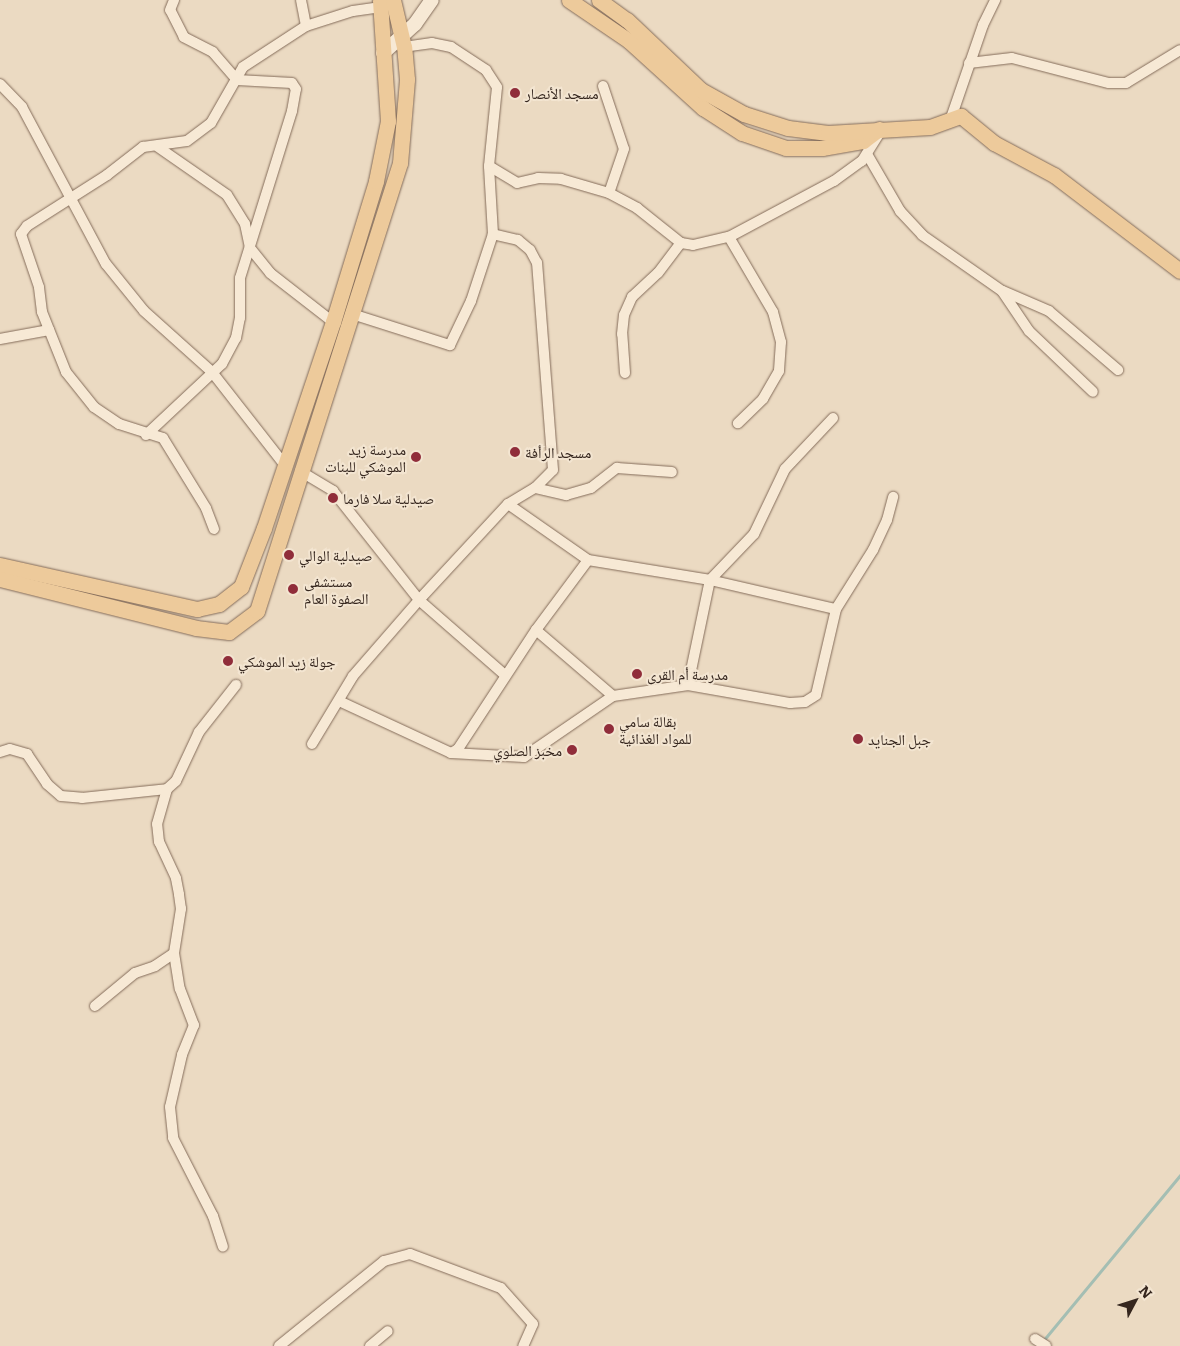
<!DOCTYPE html>
<html>
<head>
<meta charset="utf-8">
<style>
  body { margin:0 }
  #map { position:relative; width:1180px; height:1346px; overflow:hidden; background:#ebdac2; font-family:Literata,"Noto Naskh Arabic",serif }
  div>[style] { position:absolute }
  .stream>* { height:3px; margin:-1.5px; padding:0 1.5px; transform-origin:1.5px; border-radius:1.5px; background:#a4beb3 }
  .roads { filter:drop-shadow(0 0 1px #846c5a) drop-shadow(0 0 1px #846c5a) }
  .minor>* { height:10px; margin:-5px; padding:0 5px; transform-origin:5px; border-radius:5px; background:#f7e9d5 }
  .secondary>* { height:14px; margin:-7px; padding:0 7px; transform-origin:7px; border-radius:7px; background:#f7e9d5 }
  .primary>* { height:15px; margin:-7.5px; padding:0 7.5px; transform-origin:7.5px; border-radius:7.5px; background:#edca9b }
  .dots>* { width:14px; height:14px; translate:-50% -50%; box-sizing:border-box; border:2px solid #f3e5d1; border-radius:50% }
  span { translate:-50% -50%; white-space:nowrap; text-align:center; line-height:1.15; -webkit-text-stroke:4px #f3e5d1; paint-order:stroke }
  .poi-label { font-size:15px; color:#35261e }
  .left { translate:0 -50%; text-align:left }
  .right { translate:-100% -50%; text-align:right }
  .north { position:absolute; left:1110px; top:1276px; width:50px; height:50px; -webkit-text-stroke:4px #f3e5d1; paint-order:stroke; rotate:50deg; font-size:14px; font-weight:700; line-height:20px; text-align:center; color:#35261e }
  .north::after { content:''; display:block; margin:auto; width:18px; height:22px; background:#35261e; clip-path:polygon(50% 0,100% 100%,50% 72%,0 100%) }
</style>
</head>
<body>
<div id="map">
  <div class="stream">
    <i style="left:1042px;top:1342px;width:217px;rotate:-50.4deg"></i>
  </div>
  <div class="roads">
    <div class="minor">
      <i style="left:301px;top:0;width:26px;rotate:79deg"></i>
      <i style="left:969px;top:63px;width:43px;rotate:-6.6deg"></i>
      <i style="left:1012px;top:58px;width:100px;rotate:14.5deg"></i>
      <i style="left:1109px;top:83px;width:17px"></i>
      <i style="left:1126px;top:83px;width:63px;rotate:-31.4deg"></i>
      <i style="left:0;top:84px;width:32px;rotate:46deg"></i>
      <i style="left:22px;top:107px;width:178px;rotate:61.9deg"></i>
      <i style="left:106px;top:264px;width:60px;rotate:51deg"></i>
      <i style="left:144px;top:311px;width:91px;rotate:41.9deg"></i>
      <i style="left:212px;top:372px;width:117px;rotate:52deg"></i>
      <i style="left:603px;top:86px;width:66px;rotate:71.6deg"></i>
      <i style="left:624px;top:149px;width:46px;rotate:108.8deg"></i>
      <i style="left:951px;top:118px;width:98px;rotate:-71deg"></i>
      <i style="left:983px;top:25px;width:28px;rotate:-64deg"></i>
      <i style="left:158px;top:147px;width:84px;rotate:34.8deg"></i>
      <i style="left:227px;top:195px;width:34px;rotate:58deg"></i>
      <i style="left:245px;top:224px;width:25px;rotate:78deg"></i>
      <i style="left:250px;top:248px;width:32px;rotate:51deg"></i>
      <i style="left:270px;top:273px;width:80px;rotate:37.9deg"></i>
      <i style="left:867px;top:154px;width:66px;rotate:59.9deg"></i>
      <i style="left:900px;top:211px;width:33px;rotate:47deg"></i>
      <i style="left:922px;top:235px;width:98px;rotate:35deg"></i>
      <i style="left:1002px;top:291px;width:48px;rotate:56deg"></i>
      <i style="left:1029px;top:331px;width:88px;rotate:43.6deg"></i>
      <i style="left:489px;top:166px;width:33px;rotate:31deg"></i>
      <i style="left:517px;top:183px;width:22px;rotate:-13deg"></i>
      <i style="left:538px;top:178px;width:23px;rotate:2deg"></i>
      <i style="left:561px;top:179px;width:50px;rotate:16.3deg"></i>
      <i style="left:609px;top:193px;width:32px;rotate:28deg"></i>
      <i style="left:637px;top:208px;width:56px;rotate:38.5deg"></i>
      <i style="left:681px;top:243px;width:12px;rotate:9deg"></i>
      <i style="left:693px;top:245px;width:37px;rotate:-13deg"></i>
      <i style="left:729px;top:237px;width:119px;rotate:-28.1deg"></i>
      <i style="left:834px;top:181px;width:34px;rotate:-36deg"></i>
      <i style="left:862px;top:161px;width:36px;rotate:-58deg"></i>
      <i style="left:729px;top:237px;width:87px;rotate:59.6deg"></i>
      <i style="left:773px;top:312px;width:31px;rotate:75deg"></i>
      <i style="left:781px;top:342px;width:29px;rotate:94deg"></i>
      <i style="left:779px;top:371px;width:32px;rotate:120deg"></i>
      <i style="left:763px;top:399px;width:35px;rotate:136deg"></i>
      <i style="left:1003px;top:291px;width:50px;rotate:23.5deg"></i>
      <i style="left:1049px;top:311px;width:91px;rotate:40.5deg"></i>
      <i style="left:352px;top:314px;width:103px;rotate:17.6deg"></i>
      <i style="left:450px;top:345px;width:49px;rotate:-64.5deg"></i>
      <i style="left:471px;top:301px;width:71px;rotate:-71.8deg"></i>
      <i style="left:493px;top:234px;width:68px;rotate:-93.4deg"></i>
      <i style="left:489px;top:166px;width:79px;rotate:-84.2deg"></i>
      <i style="left:497px;top:87px;width:20px;rotate:-123deg"></i>
      <i style="left:486px;top:70px;width:42px;rotate:-146.7deg"></i>
      <i style="left:451px;top:47px;width:19px;rotate:-168deg"></i>
      <i style="left:432px;top:43px;width:28px;rotate:172deg"></i>
      <i style="left:0;top:339px;width:50px;rotate:-10.4deg"></i>
      <i style="left:625px;top:373px;width:39px;rotate:-94deg"></i>
      <i style="left:622px;top:334px;width:19px;rotate:-84deg"></i>
      <i style="left:624px;top:315px;width:20px;rotate:-66deg"></i>
      <i style="left:632px;top:297px;width:35px;rotate:-43deg"></i>
      <i style="left:658px;top:273px;width:38px;rotate:-53deg"></i>
      <i style="left:146px;top:435px;width:104px;rotate:-43.1deg"></i>
      <i style="left:222px;top:364px;width:30px;rotate:-62deg"></i>
      <i style="left:236px;top:338px;width:20px;rotate:-79deg"></i>
      <i style="left:240px;top:318px;width:40px;rotate:-90deg"></i>
      <i style="left:240px;top:278px;width:175px;rotate:-72.7deg"></i>
      <i style="left:292px;top:111px;width:22px;rotate:-80deg"></i>
      <i style="left:296px;top:89px;width:7px;rotate:-124deg"></i>
      <i style="left:292px;top:83px;width:55px;rotate:-176.9deg"></i>
      <i style="left:237px;top:80px;width:37px;rotate:-131deg"></i>
      <i style="left:213px;top:52px;width:33px;rotate:-153deg"></i>
      <i style="left:184px;top:37px;width:30px;rotate:-117deg"></i>
      <i style="left:170px;top:10px;width:11px;rotate:-68deg"></i>
      <i style="left:300px;top:471px;width:39px;rotate:31deg"></i>
      <i style="left:333px;top:491px;width:139px;rotate:51.7deg"></i>
      <i style="left:419px;top:600px;width:114px;rotate:41.1deg"></i>
      <i style="left:535px;top:488px;width:32px;rotate:13deg"></i>
      <i style="left:566px;top:495px;width:26px;rotate:-16deg"></i>
      <i style="left:591px;top:488px;width:33px;rotate:-38deg"></i>
      <i style="left:617px;top:468px;width:55px;rotate:4.2deg"></i>
      <i style="left:508px;top:504px;width:98px;rotate:35deg"></i>
      <i style="left:588px;top:560px;width:124px;rotate:9.3deg"></i>
      <i style="left:710px;top:580px;width:129px;rotate:13deg"></i>
      <i style="left:214px;top:529px;width:22px;rotate:-111deg"></i>
      <i style="left:206px;top:508px;width:82px;rotate:-121.6deg"></i>
      <i style="left:163px;top:438px;width:46px;rotate:-162.3deg"></i>
      <i style="left:119px;top:424px;width:30px;rotate:-146deg"></i>
      <i style="left:94px;top:407px;width:45px;rotate:-128.7deg"></i>
      <i style="left:66px;top:372px;width:65px;rotate:-111.8deg"></i>
      <i style="left:42px;top:312px;width:25px;rotate:-97deg"></i>
      <i style="left:39px;top:287px;width:56px;rotate:-108.8deg"></i>
      <i style="left:21px;top:234px;width:10px;rotate:-53deg"></i>
      <i style="left:27px;top:226px;width:95px;rotate:-32.5deg"></i>
      <i style="left:107px;top:175px;width:46px;rotate:-37.9deg"></i>
      <i style="left:143px;top:147px;width:44px;rotate:-7.8deg"></i>
      <i style="left:187px;top:141px;width:30px;rotate:-37deg"></i>
      <i style="left:211px;top:123px;width:64px;rotate:-60.3deg"></i>
      <i style="left:243px;top:67px;width:75px;rotate:-33.1deg"></i>
      <i style="left:306px;top:26px;width:49px;rotate:-17.7deg"></i>
      <i style="left:353px;top:11px;width:30px;rotate:-8deg"></i>
      <i style="left:536px;top:630px;width:101px;rotate:40.6deg"></i>
      <i style="left:688px;top:685px;width:107px;rotate:-78.2deg"></i>
      <i style="left:710px;top:580px;width:64px;rotate:-46.3deg"></i>
      <i style="left:754px;top:534px;width:72px;rotate:-64.5deg"></i>
      <i style="left:785px;top:469px;width:70px;rotate:-46.7deg"></i>
      <i style="left:339px;top:701px;width:123px;rotate:24.9deg"></i>
      <i style="left:451px;top:753px;width:73px;rotate:3.1deg"></i>
      <i style="left:524px;top:757px;width:108px;rotate:-34.4deg"></i>
      <i style="left:613px;top:696px;width:76px;rotate:-8.3deg"></i>
      <i style="left:688px;top:685px;width:104px;rotate:10deg"></i>
      <i style="left:790px;top:703px;width:15px;rotate:-4deg"></i>
      <i style="left:805px;top:702px;width:13px;rotate:-32deg"></i>
      <i style="left:816px;top:695px;width:88px;rotate:-76.9deg"></i>
      <i style="left:836px;top:609px;width:70px;rotate:-57.9deg"></i>
      <i style="left:873px;top:550px;width:33px;rotate:-65deg"></i>
      <i style="left:887px;top:520px;width:24px;rotate:-75deg"></i>
      <i style="left:312px;top:744px;width:79px;rotate:-58.9deg"></i>
      <i style="left:353px;top:676px;width:101px;rotate:-49deg"></i>
      <i style="left:419px;top:600px;width:131px;rotate:-47.2deg"></i>
      <i style="left:508px;top:504px;width:31px;rotate:-31deg"></i>
      <i style="left:535px;top:488px;width:25px;rotate:-45deg"></i>
      <i style="left:553px;top:470px;width:208px;rotate:-94.4deg"></i>
      <i style="left:537px;top:263px;width:15px;rotate:-118deg"></i>
      <i style="left:530px;top:250px;width:16px;rotate:-140deg"></i>
      <i style="left:518px;top:240px;width:26px;rotate:-167deg"></i>
      <i style="left:0;top:752px;width:10px;rotate:-17deg"></i>
      <i style="left:10px;top:749px;width:18px;rotate:16deg"></i>
      <i style="left:27px;top:754px;width:36px;rotate:56deg"></i>
      <i style="left:47px;top:784px;width:18px;rotate:41deg"></i>
      <i style="left:61px;top:796px;width:21px;rotate:5deg"></i>
      <i style="left:82px;top:798px;width:85px;rotate:-6deg"></i>
      <i style="left:167px;top:789px;width:12px;rotate:-42deg"></i>
      <i style="left:176px;top:781px;width:54px;rotate:-64.9deg"></i>
      <i style="left:199px;top:732px;width:60px;rotate:-51.8deg"></i>
      <i style="left:451px;top:753px;width:8px;rotate:-30deg"></i>
      <i style="left:458px;top:749px;width:142px;rotate:-56.8deg"></i>
      <i style="left:536px;top:630px;width:87px;rotate:-53.4deg"></i>
      <i style="left:174px;top:953px;width:36px;rotate:81deg"></i>
      <i style="left:180px;top:989px;width:39px;rotate:69deg"></i>
      <i style="left:194px;top:1025px;width:32px;rotate:112deg"></i>
      <i style="left:182px;top:1055px;width:53px;rotate:103deg"></i>
      <i style="left:170px;top:1107px;width:31px;rotate:84deg"></i>
      <i style="left:173px;top:1138px;width:88px;rotate:62.9deg"></i>
      <i style="left:213px;top:1216px;width:32px;rotate:72deg"></i>
      <i style="left:95px;top:1006px;width:52px;rotate:-39.5deg"></i>
      <i style="left:135px;top:973px;width:21px;rotate:-19deg"></i>
      <i style="left:155px;top:966px;width:23px;rotate:-34deg"></i>
      <i style="left:174px;top:953px;width:45px;rotate:-81deg"></i>
      <i style="left:181px;top:909px;width:15px;rotate:-98deg"></i>
      <i style="left:179px;top:894px;width:16px;rotate:-101deg"></i>
      <i style="left:176px;top:878px;width:40px;rotate:-115deg"></i>
      <i style="left:159px;top:842px;width:18px;rotate:-96deg"></i>
      <i style="left:157px;top:824px;width:36px;rotate:-74deg"></i>
      <i style="left:1035px;top:1339px;width:13px;rotate:32deg"></i>
      <i style="left:279px;top:1346px;width:135px;rotate:-39deg"></i>
      <i style="left:384px;top:1261px;width:27px;rotate:-15deg"></i>
      <i style="left:410px;top:1254px;width:97px;rotate:20.5deg"></i>
      <i style="left:501px;top:1288px;width:48px;rotate:48.4deg"></i>
      <i style="left:533px;top:1324px;width:24px;rotate:114deg"></i>
      <i style="left:370px;top:1346px;width:23px;rotate:-40deg"></i>
    </div>
    <div class="secondary">
      <i style="left:383px;top:53px;width:43px;rotate:-42.2deg"></i>
      <i style="left:415px;top:24px;width:29px;rotate:-55deg"></i>
    </div>
    <div class="primary">
      <i style="left:569px;top:0;width:73px;rotate:34.3deg"></i>
      <i style="left:629px;top:41px;width:100px;rotate:42.2deg"></i>
      <i style="left:703px;top:108px;width:46px;rotate:32.7deg"></i>
      <i style="left:742px;top:133px;width:46px;rotate:18.8deg"></i>
      <i style="left:786px;top:148px;width:36px"></i>
      <i style="left:822px;top:148px;width:42px;rotate:-9.7deg"></i>
      <i style="left:863px;top:141px;width:20px;rotate:-37deg"></i>
      <i style="left:599px;top:0;width:34px;rotate:36deg"></i>
      <i style="left:627px;top:20px;width:102px;rotate:43.4deg"></i>
      <i style="left:701px;top:90px;width:49px;rotate:29.2deg"></i>
      <i style="left:744px;top:114px;width:46px;rotate:17.7deg"></i>
      <i style="left:788px;top:128px;width:40px;rotate:7.1deg"></i>
      <i style="left:828px;top:133px;width:102px;rotate:-3.4deg"></i>
      <i style="left:930px;top:127px;width:33px;rotate:-20deg"></i>
      <i style="left:961px;top:116px;width:43px;rotate:39.3deg"></i>
      <i style="left:994px;top:143px;width:68px;rotate:28.1deg"></i>
      <i style="left:1054px;top:175px;width:158px;rotate:37.3deg"></i>
      <i style="left:0;top:565px;width:202px;rotate:12.6deg"></i>
      <i style="left:197px;top:609px;width:23px;rotate:-13deg"></i>
      <i style="left:219px;top:604px;width:28px;rotate:-38deg"></i>
      <i style="left:241px;top:587px;width:63px;rotate:-68.7deg"></i>
      <i style="left:264px;top:528px;width:217px;rotate:-71.5deg"></i>
      <i style="left:333px;top:322px;width:147px;rotate:-73deg"></i>
      <i style="left:376px;top:181px;width:61px;rotate:-78.7deg"></i>
      <i style="left:388px;top:121px;width:121px;rotate:-93.8deg"></i>
      <i style="left:0;top:579px;width:202px;rotate:14deg"></i>
      <i style="left:196px;top:628px;width:33px;rotate:7deg"></i>
      <i style="left:229px;top:632px;width:35px;rotate:-37deg"></i>
      <i style="left:257px;top:611px;width:470px;rotate:-72.3deg"></i>
      <i style="left:400px;top:163px;width:84px;rotate:-85.2deg"></i>
      <i style="left:407px;top:79px;width:32px;rotate:-95deg"></i>
      <i style="left:404px;top:47px;width:48px;rotate:-103.2deg"></i>
    </div>
  </div>
  <div class="dots">
    <i style="left:515px;top:93px;background:#902d3a"></i>
    <i style="left:515px;top:452px;background:#902d3a"></i>
    <i style="left:416px;top:457px;background:#902d3a"></i>
    <i style="left:333px;top:498px;background:#902d3a"></i>
    <i style="left:289px;top:555px;background:#902d3a"></i>
    <i style="left:293px;top:589px;background:#902d3a"></i>
    <i style="left:228px;top:661px;background:#902d3a"></i>
    <i style="left:637px;top:674px;background:#902d3a"></i>
    <i style="left:609px;top:729px;background:#902d3a"></i>
    <i style="left:858px;top:739px;background:#902d3a"></i>
    <i style="left:572px;top:750px;background:#902d3a"></i>
  </div>
  <div class="poi-label">
    <span class="left" style="left:525px;top:93px">مسجد الأنصار</span>
    <span class="right" style="left:406px;top:457px">مدرسة زيد<br>الموشكي للبنات</span>
    <span class="left" style="left:525px;top:452px">مسجد الرأفة</span>
    <span class="left" style="left:343px;top:498px">صيدلية سلا فارما</span>
    <span class="left" style="left:299px;top:555px">صيدلية الوالي</span>
    <span class="left" style="left:304px;top:589px">مستشفى<br>الصفوة العام</span>
    <span class="left" style="left:238px;top:661px">جولة زيد الموشكي</span>
    <span class="left" style="left:647px;top:674px">مدرسة أم القرى</span>
    <span class="left" style="left:619px;top:729px">بقالة سامي<br>للمواد الغذائية</span>
    <span class="left" style="left:868px;top:739px">جبل الجنايد</span>
    <span class="right" style="left:562px;top:750px">مخبز الصلوي</span>
  </div>
  <div class="north">N</div>
</div>
</body>
</html>
